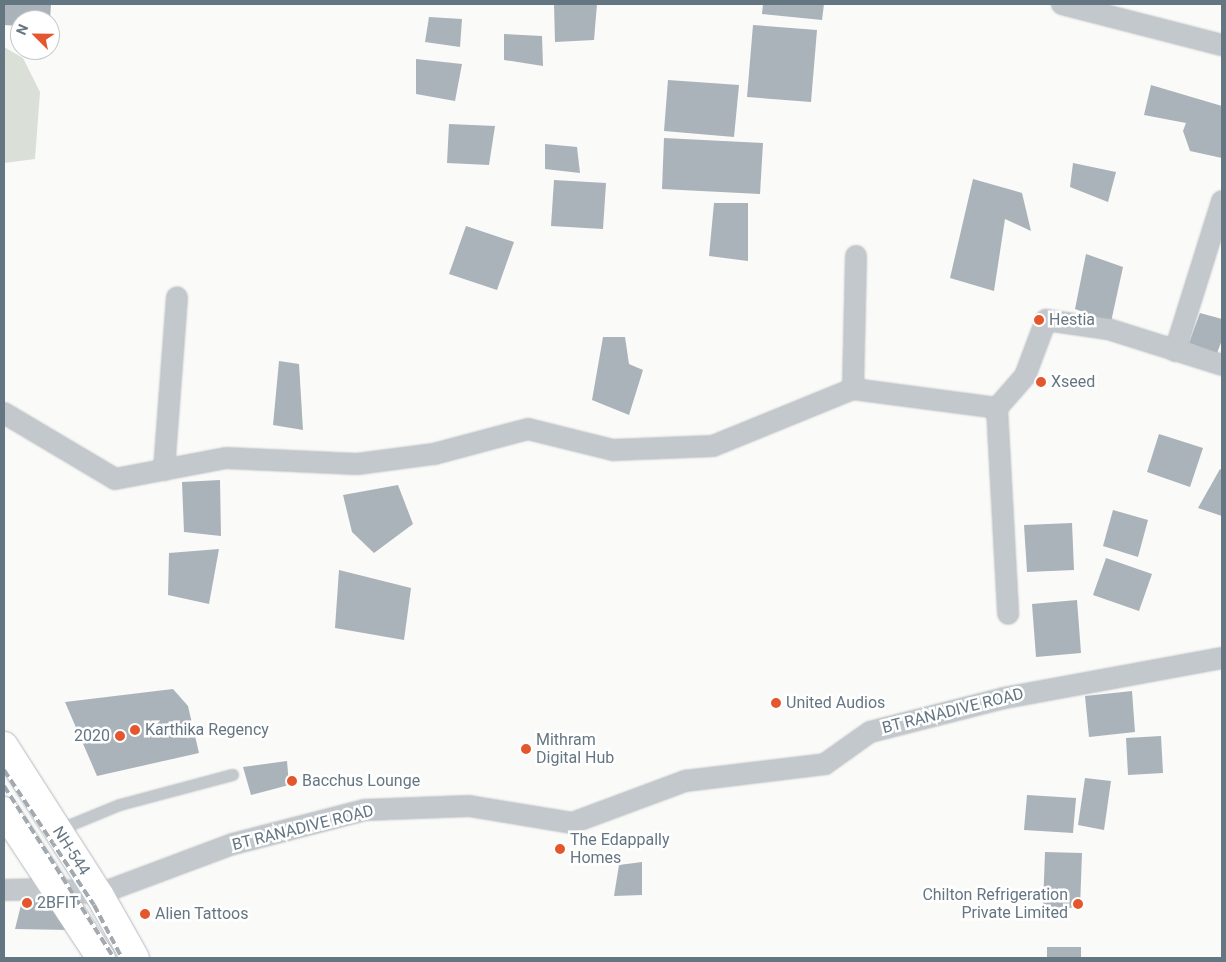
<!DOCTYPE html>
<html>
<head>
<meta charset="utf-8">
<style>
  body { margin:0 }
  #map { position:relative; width:1226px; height:962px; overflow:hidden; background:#fafaf8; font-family:Roboto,sans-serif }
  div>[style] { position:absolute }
  .green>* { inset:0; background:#dadfd7 }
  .building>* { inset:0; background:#aab3b9 }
  .roads { filter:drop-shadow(0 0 1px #b5babe) drop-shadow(0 0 1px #b5babe) }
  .service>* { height:10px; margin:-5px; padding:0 5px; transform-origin:5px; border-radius:5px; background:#c3c8cc }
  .minor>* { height:20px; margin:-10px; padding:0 10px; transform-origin:10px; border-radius:10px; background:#c3c8cc }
  .primary>* { height:28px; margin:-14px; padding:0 14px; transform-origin:14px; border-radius:14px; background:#fff }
  .rail>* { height:4px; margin-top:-2px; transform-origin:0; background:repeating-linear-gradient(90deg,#a2aab0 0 8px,transparent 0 12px) }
  .dots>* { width:14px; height:14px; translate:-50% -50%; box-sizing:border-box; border:2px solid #fff; border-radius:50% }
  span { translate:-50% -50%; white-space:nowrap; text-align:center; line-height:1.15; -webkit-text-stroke:5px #fff; paint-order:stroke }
  .poi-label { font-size:16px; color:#657683 }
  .left { translate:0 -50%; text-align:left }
  .right { translate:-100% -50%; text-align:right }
  .street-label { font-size:16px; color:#657683 }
  .frame { position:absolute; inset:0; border:5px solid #657683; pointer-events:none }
  .north { position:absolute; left:10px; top:10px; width:50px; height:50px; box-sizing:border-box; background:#fff; border:1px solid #c1c8cd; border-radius:50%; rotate:293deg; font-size:14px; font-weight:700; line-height:20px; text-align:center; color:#657683 }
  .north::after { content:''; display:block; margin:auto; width:18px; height:22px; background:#e4572e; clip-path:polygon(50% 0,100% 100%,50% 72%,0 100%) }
</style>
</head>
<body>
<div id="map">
  <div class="green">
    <i style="clip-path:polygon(4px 47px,23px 58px,40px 92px,35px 159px,4px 163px)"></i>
  </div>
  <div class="building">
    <i style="clip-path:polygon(4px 4px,51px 4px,50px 20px,20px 20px,20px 26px,4px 25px)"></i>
    <i style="clip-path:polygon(554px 4px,597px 4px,594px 40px,555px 42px)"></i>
    <i style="clip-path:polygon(763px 4px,824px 4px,822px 20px,762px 14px)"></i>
    <i style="clip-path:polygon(429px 17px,462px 19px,460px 47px,425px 42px)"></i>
    <i style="clip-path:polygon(753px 25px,817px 30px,811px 102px,747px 97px)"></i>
    <i style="clip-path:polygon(504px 34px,542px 36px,543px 66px,504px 60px)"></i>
    <i style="clip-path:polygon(416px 59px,462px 64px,455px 101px,416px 94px)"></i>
    <i style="clip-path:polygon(668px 80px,739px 85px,734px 137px,664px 131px)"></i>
    <i style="clip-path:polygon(1151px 85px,1222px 106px,1222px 158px,1190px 151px,1183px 131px,1186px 123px,1144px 115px)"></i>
    <i style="clip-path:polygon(449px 124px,495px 126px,489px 165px,447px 163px)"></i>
    <i style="clip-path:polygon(664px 138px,763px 143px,760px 194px,662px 189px)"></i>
    <i style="clip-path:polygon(545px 144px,577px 147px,580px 173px,545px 169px)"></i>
    <i style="clip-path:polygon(1073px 163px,1116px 172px,1108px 202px,1070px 187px)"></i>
    <i style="clip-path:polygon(973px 179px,1022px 193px,1031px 231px,1005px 219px,994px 291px,950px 278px)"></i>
    <i style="clip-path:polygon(554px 180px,606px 183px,603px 229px,551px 226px)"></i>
    <i style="clip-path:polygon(714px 203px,748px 203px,748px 261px,709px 256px)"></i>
    <i style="clip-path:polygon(466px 226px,514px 242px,497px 290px,449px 274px)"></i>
    <i style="clip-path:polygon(1086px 254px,1123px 267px,1111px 322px,1075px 309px)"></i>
    <i style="clip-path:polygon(1200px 313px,1222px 319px,1222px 340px,1217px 353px,1189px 343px)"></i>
    <i style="clip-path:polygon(603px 337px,625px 337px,629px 364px,643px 370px,629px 415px,592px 400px)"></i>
    <i style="clip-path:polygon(279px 361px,299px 364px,303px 430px,273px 425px)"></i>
    <i style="clip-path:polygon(1159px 434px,1203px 448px,1190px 487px,1147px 472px)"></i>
    <i style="clip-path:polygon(1220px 469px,1222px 470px,1222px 516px,1198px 508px)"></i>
    <i style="clip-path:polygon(220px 480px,221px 536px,184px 532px,182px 482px)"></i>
    <i style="clip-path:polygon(398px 485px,413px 524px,374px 553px,352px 532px,343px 495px)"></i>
    <i style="clip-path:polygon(1113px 510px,1148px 520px,1138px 557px,1103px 546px)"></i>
    <i style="clip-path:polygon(1072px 523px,1074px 570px,1027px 572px,1024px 525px)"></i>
    <i style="clip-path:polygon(219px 549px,209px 604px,168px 595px,169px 553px)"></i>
    <i style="clip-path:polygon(1106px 558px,1152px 574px,1139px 611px,1093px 595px)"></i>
    <i style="clip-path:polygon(339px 570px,411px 588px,404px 640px,335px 628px)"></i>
    <i style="clip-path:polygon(1077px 600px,1081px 653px,1036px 657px,1032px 604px)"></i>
    <i style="clip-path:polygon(173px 689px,188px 706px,199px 753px,97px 776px,65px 702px)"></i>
    <i style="clip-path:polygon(1132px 691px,1135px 732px,1089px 737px,1085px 696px)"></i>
    <i style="clip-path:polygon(1161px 736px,1163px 773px,1128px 775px,1126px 738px)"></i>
    <i style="clip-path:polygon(287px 761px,289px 785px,251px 795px,243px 767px)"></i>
    <i style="clip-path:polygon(1085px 778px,1111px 781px,1104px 830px,1078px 825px)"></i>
    <i style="clip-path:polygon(1027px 795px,1076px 798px,1073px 833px,1024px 830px)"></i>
    <i style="clip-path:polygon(1045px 852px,1082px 853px,1080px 908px,1043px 907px)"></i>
    <i style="clip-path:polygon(642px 862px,642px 895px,614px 896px,619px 865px)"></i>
    <i style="clip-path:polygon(23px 897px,53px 897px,68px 930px,15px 929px)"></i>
    <i style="clip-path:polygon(1047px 947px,1081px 947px,1081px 958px,1047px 958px)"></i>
  </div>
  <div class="roads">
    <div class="service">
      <i style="left:59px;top:830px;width:66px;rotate:-22.3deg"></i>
      <i style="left:120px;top:805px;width:117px;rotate:-14.9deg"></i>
    </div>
    <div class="minor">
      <i style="left:1062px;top:4px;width:165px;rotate:14.4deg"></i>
      <i style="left:1175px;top:351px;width:157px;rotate:-72.6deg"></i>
      <i style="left:853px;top:389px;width:133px;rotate:-88.7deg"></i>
      <i style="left:997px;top:408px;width:206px;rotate:86.9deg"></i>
      <i style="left:4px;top:413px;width:129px;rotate:30.7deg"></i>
      <i style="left:115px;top:479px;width:113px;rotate:-10.7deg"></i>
      <i style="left:226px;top:458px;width:131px;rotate:2.6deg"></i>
      <i style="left:357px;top:464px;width:78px;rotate:-7.4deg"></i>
      <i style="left:434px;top:454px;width:97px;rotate:-14.9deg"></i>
      <i style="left:528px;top:429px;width:88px;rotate:13.9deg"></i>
      <i style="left:613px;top:450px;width:100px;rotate:-2.3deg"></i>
      <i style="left:713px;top:446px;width:151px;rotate:-22.2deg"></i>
      <i style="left:853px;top:389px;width:145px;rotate:7.5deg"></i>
      <i style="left:997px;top:408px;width:43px;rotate:-48.8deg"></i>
      <i style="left:1025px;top:376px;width:60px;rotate:-69.4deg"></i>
      <i style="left:1046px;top:320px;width:63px;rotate:8.3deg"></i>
      <i style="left:1108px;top:329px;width:120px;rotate:17.5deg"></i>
      <i style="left:164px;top:470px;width:173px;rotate:-85.7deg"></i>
      <i style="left:4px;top:890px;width:50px;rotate:-1.1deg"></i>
      <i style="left:54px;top:889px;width:45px;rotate:6.3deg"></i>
      <i style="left:99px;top:894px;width:143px;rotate:-20.5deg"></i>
      <i style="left:233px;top:844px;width:135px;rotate:-14.5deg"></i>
      <i style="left:364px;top:810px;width:105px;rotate:-2.2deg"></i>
      <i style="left:469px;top:806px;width:104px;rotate:9.4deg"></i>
      <i style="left:572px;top:823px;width:121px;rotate:-20.4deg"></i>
      <i style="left:685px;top:781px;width:141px;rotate:-6.9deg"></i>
      <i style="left:825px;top:764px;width:55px;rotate:-35.4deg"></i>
      <i style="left:870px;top:732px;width:138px;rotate:-14.2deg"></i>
      <i style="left:1004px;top:698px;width:222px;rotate:-10.4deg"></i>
    </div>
    <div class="primary">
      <i style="left:4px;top:746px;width:178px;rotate:57.4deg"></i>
      <i style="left:100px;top:896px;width:71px;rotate:60.6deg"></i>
      <i style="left:4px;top:811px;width:176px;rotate:56.6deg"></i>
    </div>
  </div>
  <div class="rail">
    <i style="left:4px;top:770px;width:162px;rotate:56.3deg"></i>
    <i style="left:94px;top:905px;width:60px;rotate:62.2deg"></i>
    <i style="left:4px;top:786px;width:204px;rotate:57.4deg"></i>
  </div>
  <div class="dots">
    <i style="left:1039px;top:320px;background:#e4572e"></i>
    <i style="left:1041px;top:382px;background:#e4572e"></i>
    <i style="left:776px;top:703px;background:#e4572e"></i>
    <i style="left:135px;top:730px;background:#e4572e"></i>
    <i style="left:120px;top:736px;background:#e4572e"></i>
    <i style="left:526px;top:749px;background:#e4572e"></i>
    <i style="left:292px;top:781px;background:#e4572e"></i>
    <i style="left:560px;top:849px;background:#e4572e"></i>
    <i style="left:27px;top:903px;background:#e4572e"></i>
    <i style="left:1078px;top:904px;background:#e4572e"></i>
    <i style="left:145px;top:914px;background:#e4572e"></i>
  </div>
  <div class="poi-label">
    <span class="left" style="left:1049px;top:320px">Hestia</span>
    <span class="left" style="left:1051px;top:382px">Xseed</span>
    <span class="left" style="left:786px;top:703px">United Audios</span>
    <span class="left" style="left:145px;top:730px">Karthika Regency</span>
    <span class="right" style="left:110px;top:736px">2020</span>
    <span class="left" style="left:536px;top:749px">Mithram<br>Digital Hub</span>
    <span class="left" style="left:302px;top:781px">Bacchus Lounge</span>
    <span class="left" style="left:570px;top:849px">The Edappally<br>Homes</span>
    <span class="right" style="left:1068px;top:904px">Chilton Refrigeration<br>Private Limited</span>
    <span class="left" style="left:37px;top:903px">2BFIT</span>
    <span class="left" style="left:155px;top:914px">Alien Tattoos</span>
  </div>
  <div class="street-label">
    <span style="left:953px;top:711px;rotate:-14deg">BT RANADIVE ROAD</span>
    <span style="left:303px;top:828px;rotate:-14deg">BT RANADIVE ROAD</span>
    <span style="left:71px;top:851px;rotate:57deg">NH-544</span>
  </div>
  <div class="frame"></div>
  <div class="north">N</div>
</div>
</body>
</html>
